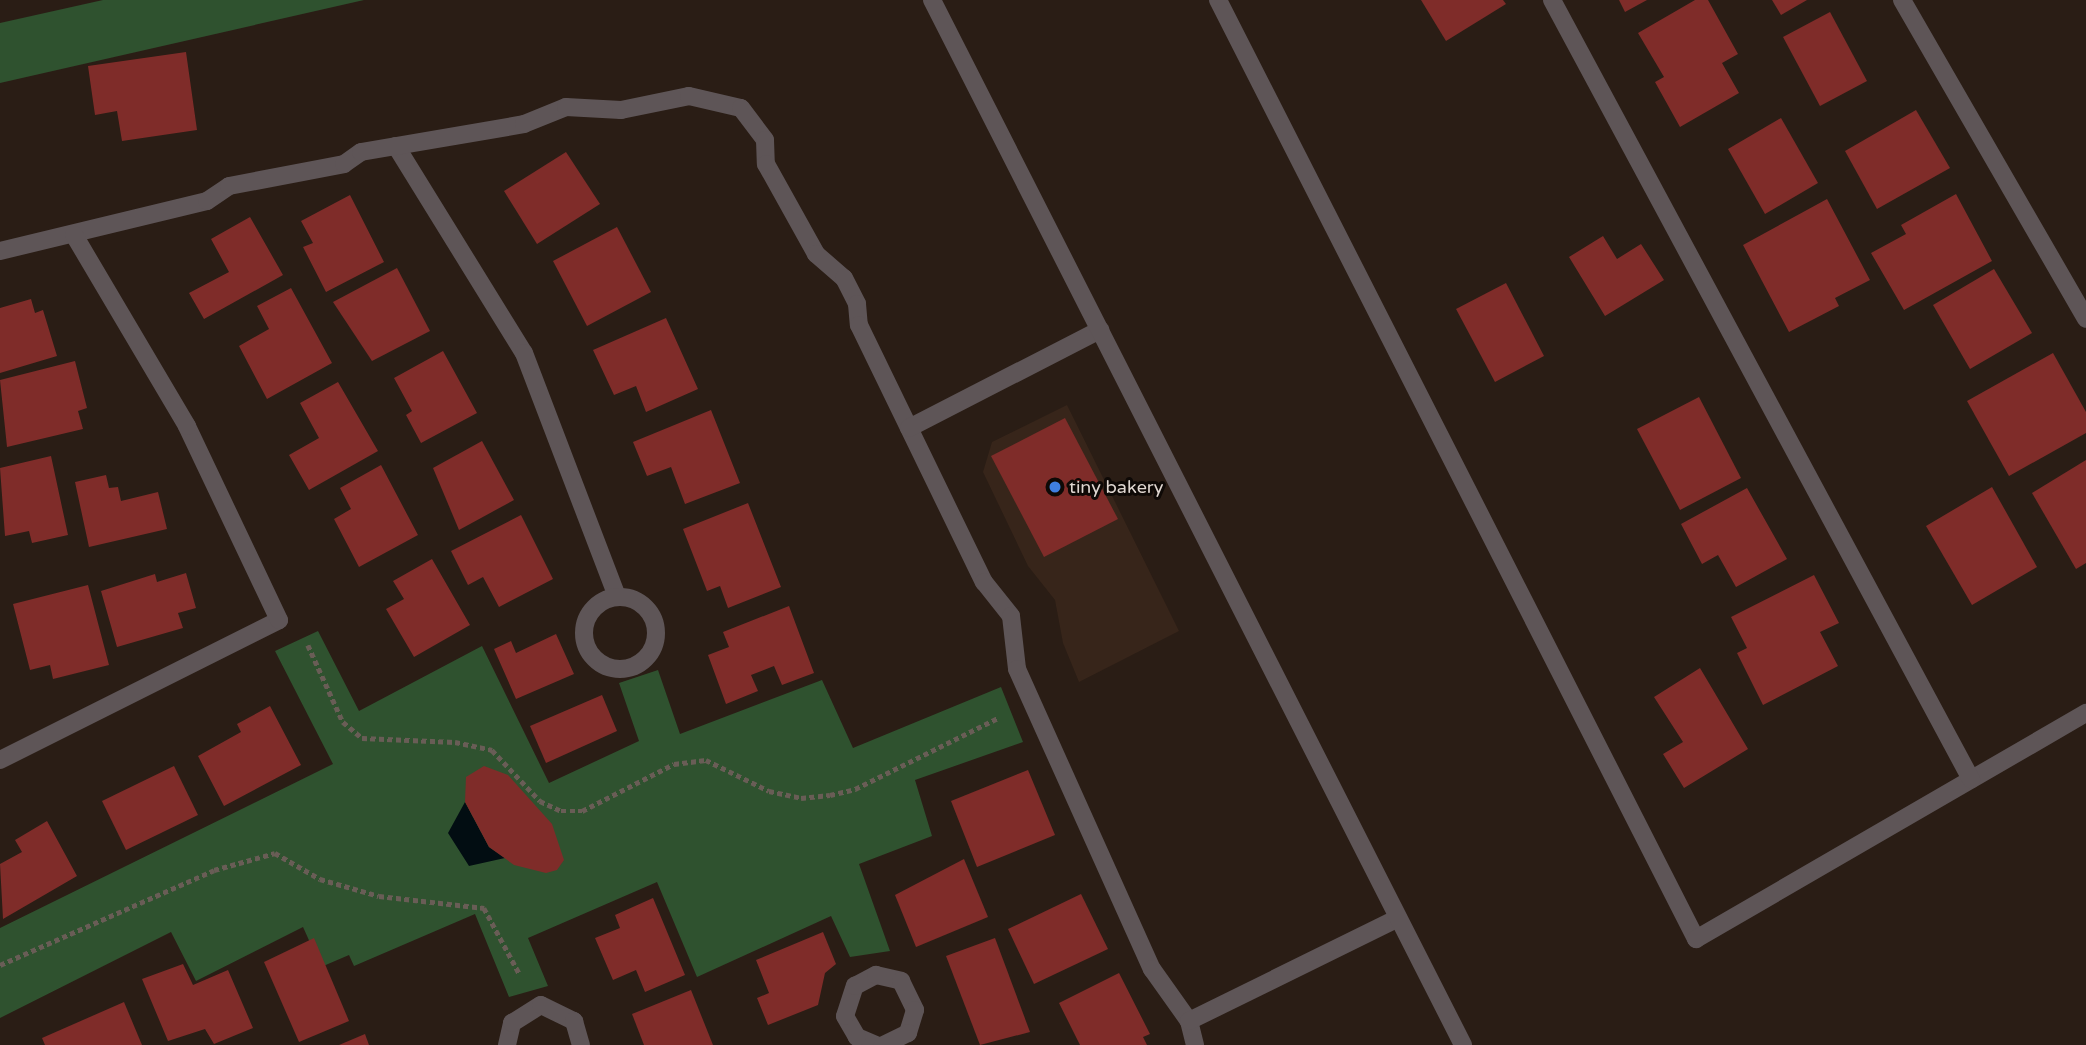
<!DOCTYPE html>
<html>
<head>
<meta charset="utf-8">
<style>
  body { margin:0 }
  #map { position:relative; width:2086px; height:1045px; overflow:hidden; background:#2a1d15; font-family:"Varela Round",sans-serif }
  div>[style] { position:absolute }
  .built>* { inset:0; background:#37251a }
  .green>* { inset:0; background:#2f522f }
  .water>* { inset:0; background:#020d12 }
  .building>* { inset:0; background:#7f2c29 }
  .path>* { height:4.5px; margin-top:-2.25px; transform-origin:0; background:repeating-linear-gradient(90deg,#695d56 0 5px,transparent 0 8.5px) }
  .minor>* { height:18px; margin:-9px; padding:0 9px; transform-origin:9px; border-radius:9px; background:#5e5557 }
  .minor>.ring { margin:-9px; padding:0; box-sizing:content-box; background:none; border:18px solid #5e5557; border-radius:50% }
  .tertiary>* { height:18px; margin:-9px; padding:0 9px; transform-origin:9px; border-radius:9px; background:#5e5557 }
  .dots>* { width:19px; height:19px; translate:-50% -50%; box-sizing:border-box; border:4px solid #0e0906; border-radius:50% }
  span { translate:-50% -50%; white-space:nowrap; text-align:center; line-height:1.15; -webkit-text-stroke:6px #0e0906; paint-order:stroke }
  .poi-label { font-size:18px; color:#dfd6d0 }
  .left { translate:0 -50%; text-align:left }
</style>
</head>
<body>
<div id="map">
  <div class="built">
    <i style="clip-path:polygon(1067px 405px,1179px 631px,1079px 682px,1063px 643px,1055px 600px,1028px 566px,983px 472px,992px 442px)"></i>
  </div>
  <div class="green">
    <i style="clip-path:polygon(103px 0,364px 0,0 83px,0 23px)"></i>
    <i style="clip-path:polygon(318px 631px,359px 711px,482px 646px,549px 783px,639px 741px,619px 683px,658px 670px,680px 734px,822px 680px,853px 748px,1001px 687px,1023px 742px,915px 780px,932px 836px,859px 864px,890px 951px,850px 957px,831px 916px,697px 977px,657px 882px,528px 938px,548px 986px,509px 997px,475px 914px,354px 966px,349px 955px,321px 967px,303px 927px,196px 981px,171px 932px,0 1018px,0 928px,333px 764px,275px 651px)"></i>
  </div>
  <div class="water">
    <i style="clip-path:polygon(465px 802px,489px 847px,505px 858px,469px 866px,448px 833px)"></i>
  </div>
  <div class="building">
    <i style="clip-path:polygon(1421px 0,1503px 0,1506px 4px,1446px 41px)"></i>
    <i style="clip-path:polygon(1619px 0,1647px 0,1625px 12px)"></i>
    <i style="clip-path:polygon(1695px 0,1708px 0,1738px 54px,1722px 63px,1739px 93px,1680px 127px,1655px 82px,1664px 77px,1638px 33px)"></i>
    <i style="clip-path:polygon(1772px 0,1807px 0,1781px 15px)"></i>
    <i style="clip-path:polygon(1830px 12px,1867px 81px,1820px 106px,1783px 37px)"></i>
    <i style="clip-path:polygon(186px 52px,197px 130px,122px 141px,117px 111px,95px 115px,88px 66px)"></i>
    <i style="clip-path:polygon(1916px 110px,1950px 168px,1877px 209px,1845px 151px)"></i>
    <i style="clip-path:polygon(1781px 118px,1818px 183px,1765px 214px,1728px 149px)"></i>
    <i style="clip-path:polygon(566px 152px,600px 204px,537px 244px,504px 191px)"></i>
    <i style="clip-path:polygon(1956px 194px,1992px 261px,1904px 310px,1871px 253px,1906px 234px,1901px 225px)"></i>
    <i style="clip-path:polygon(350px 195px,384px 262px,326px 292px,303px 247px,313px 243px,301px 221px)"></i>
    <i style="clip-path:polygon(1827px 199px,1870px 280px,1835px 298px,1839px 306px,1789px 332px,1743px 245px)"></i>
    <i style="clip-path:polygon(250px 217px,283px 275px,204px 319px,189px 293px,229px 272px,211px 239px)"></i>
    <i style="clip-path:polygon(617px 227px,651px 292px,587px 326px,553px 261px)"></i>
    <i style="clip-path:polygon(1603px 236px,1617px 259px,1641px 244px,1664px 280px,1605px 316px,1569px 257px)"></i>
    <i style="clip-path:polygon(397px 268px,430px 331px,372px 361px,333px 302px)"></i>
    <i style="clip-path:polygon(1994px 269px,2032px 333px,1970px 369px,1933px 305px)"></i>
    <i style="clip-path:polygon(1506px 283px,1544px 356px,1495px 382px,1456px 309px)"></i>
    <i style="clip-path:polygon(291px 288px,332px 363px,267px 399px,239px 346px,269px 329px,257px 306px)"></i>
    <i style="clip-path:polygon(31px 299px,35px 313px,43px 310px,57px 356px,0 373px,0 308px)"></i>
    <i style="clip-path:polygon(666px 318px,698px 389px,646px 412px,636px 386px,614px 395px,593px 350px)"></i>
    <i style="clip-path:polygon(443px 351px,477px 413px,421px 443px,406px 415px,412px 411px,394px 378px)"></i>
    <i style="clip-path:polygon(2053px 353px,2086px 412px,2086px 433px,2009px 476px,1967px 401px)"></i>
    <i style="clip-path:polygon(75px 361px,87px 408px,78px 411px,83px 429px,7px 447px,0 380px)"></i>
    <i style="clip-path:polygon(338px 382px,378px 451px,309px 490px,289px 455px,319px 438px,300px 403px)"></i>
    <i style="clip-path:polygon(1699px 397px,1741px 478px,1680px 510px,1637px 429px)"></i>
    <i style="clip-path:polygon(711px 410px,740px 483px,685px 504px,671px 467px,647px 476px,633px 442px)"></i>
    <i style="clip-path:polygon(1065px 418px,1118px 519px,1044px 557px,991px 456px)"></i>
    <i style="clip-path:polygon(482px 441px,514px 500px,459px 530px,433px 468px)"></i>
    <i style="clip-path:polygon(51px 456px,68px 535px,32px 543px,29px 531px,5px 536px,0 468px)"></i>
    <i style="clip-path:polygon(2086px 460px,2086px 563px,2076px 569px,2032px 493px)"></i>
    <i style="clip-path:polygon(381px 465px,418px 535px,359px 567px,334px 519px,351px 509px,340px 488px)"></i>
    <i style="clip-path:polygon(106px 475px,109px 488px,118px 487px,121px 501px,158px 492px,167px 529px,89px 547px,75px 482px)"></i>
    <i style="clip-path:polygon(1992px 487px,2037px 567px,1972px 605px,1926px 526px)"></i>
    <i style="clip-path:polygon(1747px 488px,1787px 559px,1736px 587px,1718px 555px,1702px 564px,1681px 524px)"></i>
    <i style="clip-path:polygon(748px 503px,781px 587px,728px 608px,720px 586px,707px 591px,683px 529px)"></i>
    <i style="clip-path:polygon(521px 515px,553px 579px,499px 607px,483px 577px,468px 585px,451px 551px)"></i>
    <i style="clip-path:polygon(432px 559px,470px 625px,414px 657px,386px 609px,404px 599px,393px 581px)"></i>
    <i style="clip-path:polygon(186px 573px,196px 608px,178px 613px,183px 628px,117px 647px,101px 591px,155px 574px,157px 582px)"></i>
    <i style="clip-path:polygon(1814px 575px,1839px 623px,1820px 632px,1838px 666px,1763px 705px,1737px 653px,1747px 648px,1731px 617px)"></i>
    <i style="clip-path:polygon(88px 585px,109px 665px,53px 679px,50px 665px,30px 670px,13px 604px)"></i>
    <i style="clip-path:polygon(789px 606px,814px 673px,782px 685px,774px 666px,751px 675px,758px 691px,726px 704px,708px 655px,729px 647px,723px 632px)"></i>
    <i style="clip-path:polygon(556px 634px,574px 674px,516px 699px,494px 649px,511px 641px,516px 653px)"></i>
    <i style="clip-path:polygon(1700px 668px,1748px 749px,1684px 788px,1663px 754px,1683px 742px,1654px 697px)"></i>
    <i style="clip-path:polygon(602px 695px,617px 731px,546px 763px,530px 726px)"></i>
    <i style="clip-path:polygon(270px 706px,301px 765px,224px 806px,198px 756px,241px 732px,237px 724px)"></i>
    <i style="clip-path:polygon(174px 766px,198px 815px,126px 850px,102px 801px)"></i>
    <i style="clip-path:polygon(484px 766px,508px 775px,552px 824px,564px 860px,557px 870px,546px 873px,514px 865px,489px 847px,465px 802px,466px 777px)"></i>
    <i style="clip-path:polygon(1028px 770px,1055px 835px,977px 867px,951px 801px)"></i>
    <i style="clip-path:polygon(47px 821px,77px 876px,3px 919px,0 864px,22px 852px,15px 840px)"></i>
    <i style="clip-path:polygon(964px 859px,988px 917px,916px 947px,895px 895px)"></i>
    <i style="clip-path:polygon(1081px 894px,1108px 949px,1034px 984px,1008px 929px)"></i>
    <i style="clip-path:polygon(653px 898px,685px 975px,645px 992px,636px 970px,613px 980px,595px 938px,620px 928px,615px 915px)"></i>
    <i style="clip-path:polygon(823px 932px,836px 964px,825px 973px,818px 1005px,768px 1025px,757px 998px,769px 993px,756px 960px)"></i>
    <i style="clip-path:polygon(314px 938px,349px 1021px,299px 1042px,264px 962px)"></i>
    <i style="clip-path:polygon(995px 938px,1030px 1032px,980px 1045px,946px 956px)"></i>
    <i style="clip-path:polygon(183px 964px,193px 985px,228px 970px,253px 1028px,214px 1044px,205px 1029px,168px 1041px,142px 979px)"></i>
    <i style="clip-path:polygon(1119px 973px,1150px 1034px,1143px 1037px,1147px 1045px,1080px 1045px,1059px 1003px)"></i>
    <i style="clip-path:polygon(691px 990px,713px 1045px,644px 1045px,632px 1014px)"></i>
    <i style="clip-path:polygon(124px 1002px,142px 1045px,45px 1045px,42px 1038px)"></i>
    <i style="clip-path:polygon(365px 1034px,369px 1045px,339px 1045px)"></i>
  </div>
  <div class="path">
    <i style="left:308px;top:645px;width:85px;rotate:65.6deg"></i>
    <i style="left:343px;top:722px;width:25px;rotate:40deg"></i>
    <i style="left:362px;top:738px;width:93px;rotate:2.5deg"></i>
    <i style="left:455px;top:742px;width:38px;rotate:12deg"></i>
    <i style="left:492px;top:750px;width:70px;rotate:46.7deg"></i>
    <i style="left:540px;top:801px;width:23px;rotate:25deg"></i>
    <i style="left:561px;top:811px;width:21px"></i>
    <i style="left:582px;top:811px;width:103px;rotate:-27.1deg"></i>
    <i style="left:674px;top:764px;width:32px;rotate:-7deg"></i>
    <i style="left:706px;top:760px;width:70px;rotate:26.2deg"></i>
    <i style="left:769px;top:791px;width:33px;rotate:12deg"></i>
    <i style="left:801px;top:798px;width:29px;rotate:-6deg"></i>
    <i style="left:830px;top:795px;width:26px;rotate:-13deg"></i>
    <i style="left:855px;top:789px;width:160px;rotate:-26.4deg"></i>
    <i style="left:0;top:965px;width:234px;rotate:-23.9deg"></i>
    <i style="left:214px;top:870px;width:63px;rotate:-15.6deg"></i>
    <i style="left:275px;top:853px;width:52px;rotate:30deg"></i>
    <i style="left:320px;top:879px;width:61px;rotate:16.1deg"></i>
    <i style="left:379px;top:896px;width:106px;rotate:6.5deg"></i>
    <i style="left:484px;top:908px;width:74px;rotate:61.7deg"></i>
  </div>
  <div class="minor">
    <i style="left:1218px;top:0;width:1054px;rotate:63.02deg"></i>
    <i style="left:1696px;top:939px;width:451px;rotate:-30.1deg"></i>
    <i style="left:1552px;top:0;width:885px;rotate:61.73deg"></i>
    <i style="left:1902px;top:0;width:368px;rotate:60deg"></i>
    <i style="left:396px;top:146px;width:243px;rotate:58.3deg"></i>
    <i style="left:524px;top:353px;width:261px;rotate:69.1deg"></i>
    <i style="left:0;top:251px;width:213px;rotate:-13.6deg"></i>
    <i style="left:207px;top:201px;width:27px;rotate:-34deg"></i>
    <i style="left:229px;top:186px;width:117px;rotate:-10.8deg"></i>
    <i style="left:344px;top:164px;width:21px;rotate:-35deg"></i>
    <i style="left:361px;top:152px;width:165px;rotate:-9.7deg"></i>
    <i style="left:524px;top:124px;width:45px;rotate:-22deg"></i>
    <i style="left:566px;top:107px;width:55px;rotate:3.1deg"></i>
    <i style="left:621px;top:110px;width:69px;rotate:-11.6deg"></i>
    <i style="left:689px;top:96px;width:53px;rotate:13deg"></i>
    <i style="left:741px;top:108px;width:40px;rotate:53deg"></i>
    <i style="left:765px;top:140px;width:24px;rotate:88deg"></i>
    <i style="left:766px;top:164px;width:103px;rotate:60.9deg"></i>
    <i style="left:816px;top:254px;width:37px;rotate:41deg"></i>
    <i style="left:844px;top:278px;width:29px;rotate:63deg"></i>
    <i style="left:857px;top:304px;width:21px;rotate:85deg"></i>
    <i style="left:859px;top:325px;width:286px;rotate:64.1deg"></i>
    <i style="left:984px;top:582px;width:43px;rotate:51.5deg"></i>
    <i style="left:1011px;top:616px;width:53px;rotate:83.5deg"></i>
    <i style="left:1017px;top:669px;width:329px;rotate:65.8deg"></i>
    <i style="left:1152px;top:969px;width:64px;rotate:54.6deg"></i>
    <i style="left:1189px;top:1021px;width:25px;rotate:76deg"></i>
    <i style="left:909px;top:428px;width:215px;rotate:-27.2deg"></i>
    <i class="ring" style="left:584px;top:597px;width:54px;height:54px"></i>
    <i style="left:0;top:760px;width:312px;rotate:-26.6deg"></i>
    <i style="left:279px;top:620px;width:215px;rotate:-115.4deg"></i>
    <i style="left:187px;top:426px;width:222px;rotate:-120.6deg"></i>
    <i style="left:1189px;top:1021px;width:233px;rotate:-26.2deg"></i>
    <i style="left:507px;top:1045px;width:23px;rotate:-77deg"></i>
    <i style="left:512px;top:1023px;width:34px;rotate:-32deg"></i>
    <i style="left:541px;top:1005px;width:37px;rotate:26deg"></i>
    <i style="left:574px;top:1021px;width:25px;rotate:74deg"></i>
    <i style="left:876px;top:1045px;width:21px;rotate:-157deg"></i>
    <i style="left:857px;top:1037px;width:24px;rotate:-120deg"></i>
    <i style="left:845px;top:1016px;width:32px;rotate:-72deg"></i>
    <i style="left:855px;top:986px;width:24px;rotate:-28deg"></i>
    <i style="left:876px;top:975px;width:26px;rotate:13deg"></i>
    <i style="left:901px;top:981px;width:32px;rotate:64deg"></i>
    <i style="left:915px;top:1010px;width:24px;rotate:107deg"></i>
    <i style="left:908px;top:1033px;width:28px;rotate:154deg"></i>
  </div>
  <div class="tertiary">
    <i style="left:932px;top:0;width:1172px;rotate:63.06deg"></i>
  </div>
  <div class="dots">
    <i style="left:1055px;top:487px;background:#3f7fe0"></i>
  </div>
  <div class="poi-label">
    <span class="left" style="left:1069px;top:487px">tiny bakery</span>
  </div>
</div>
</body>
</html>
